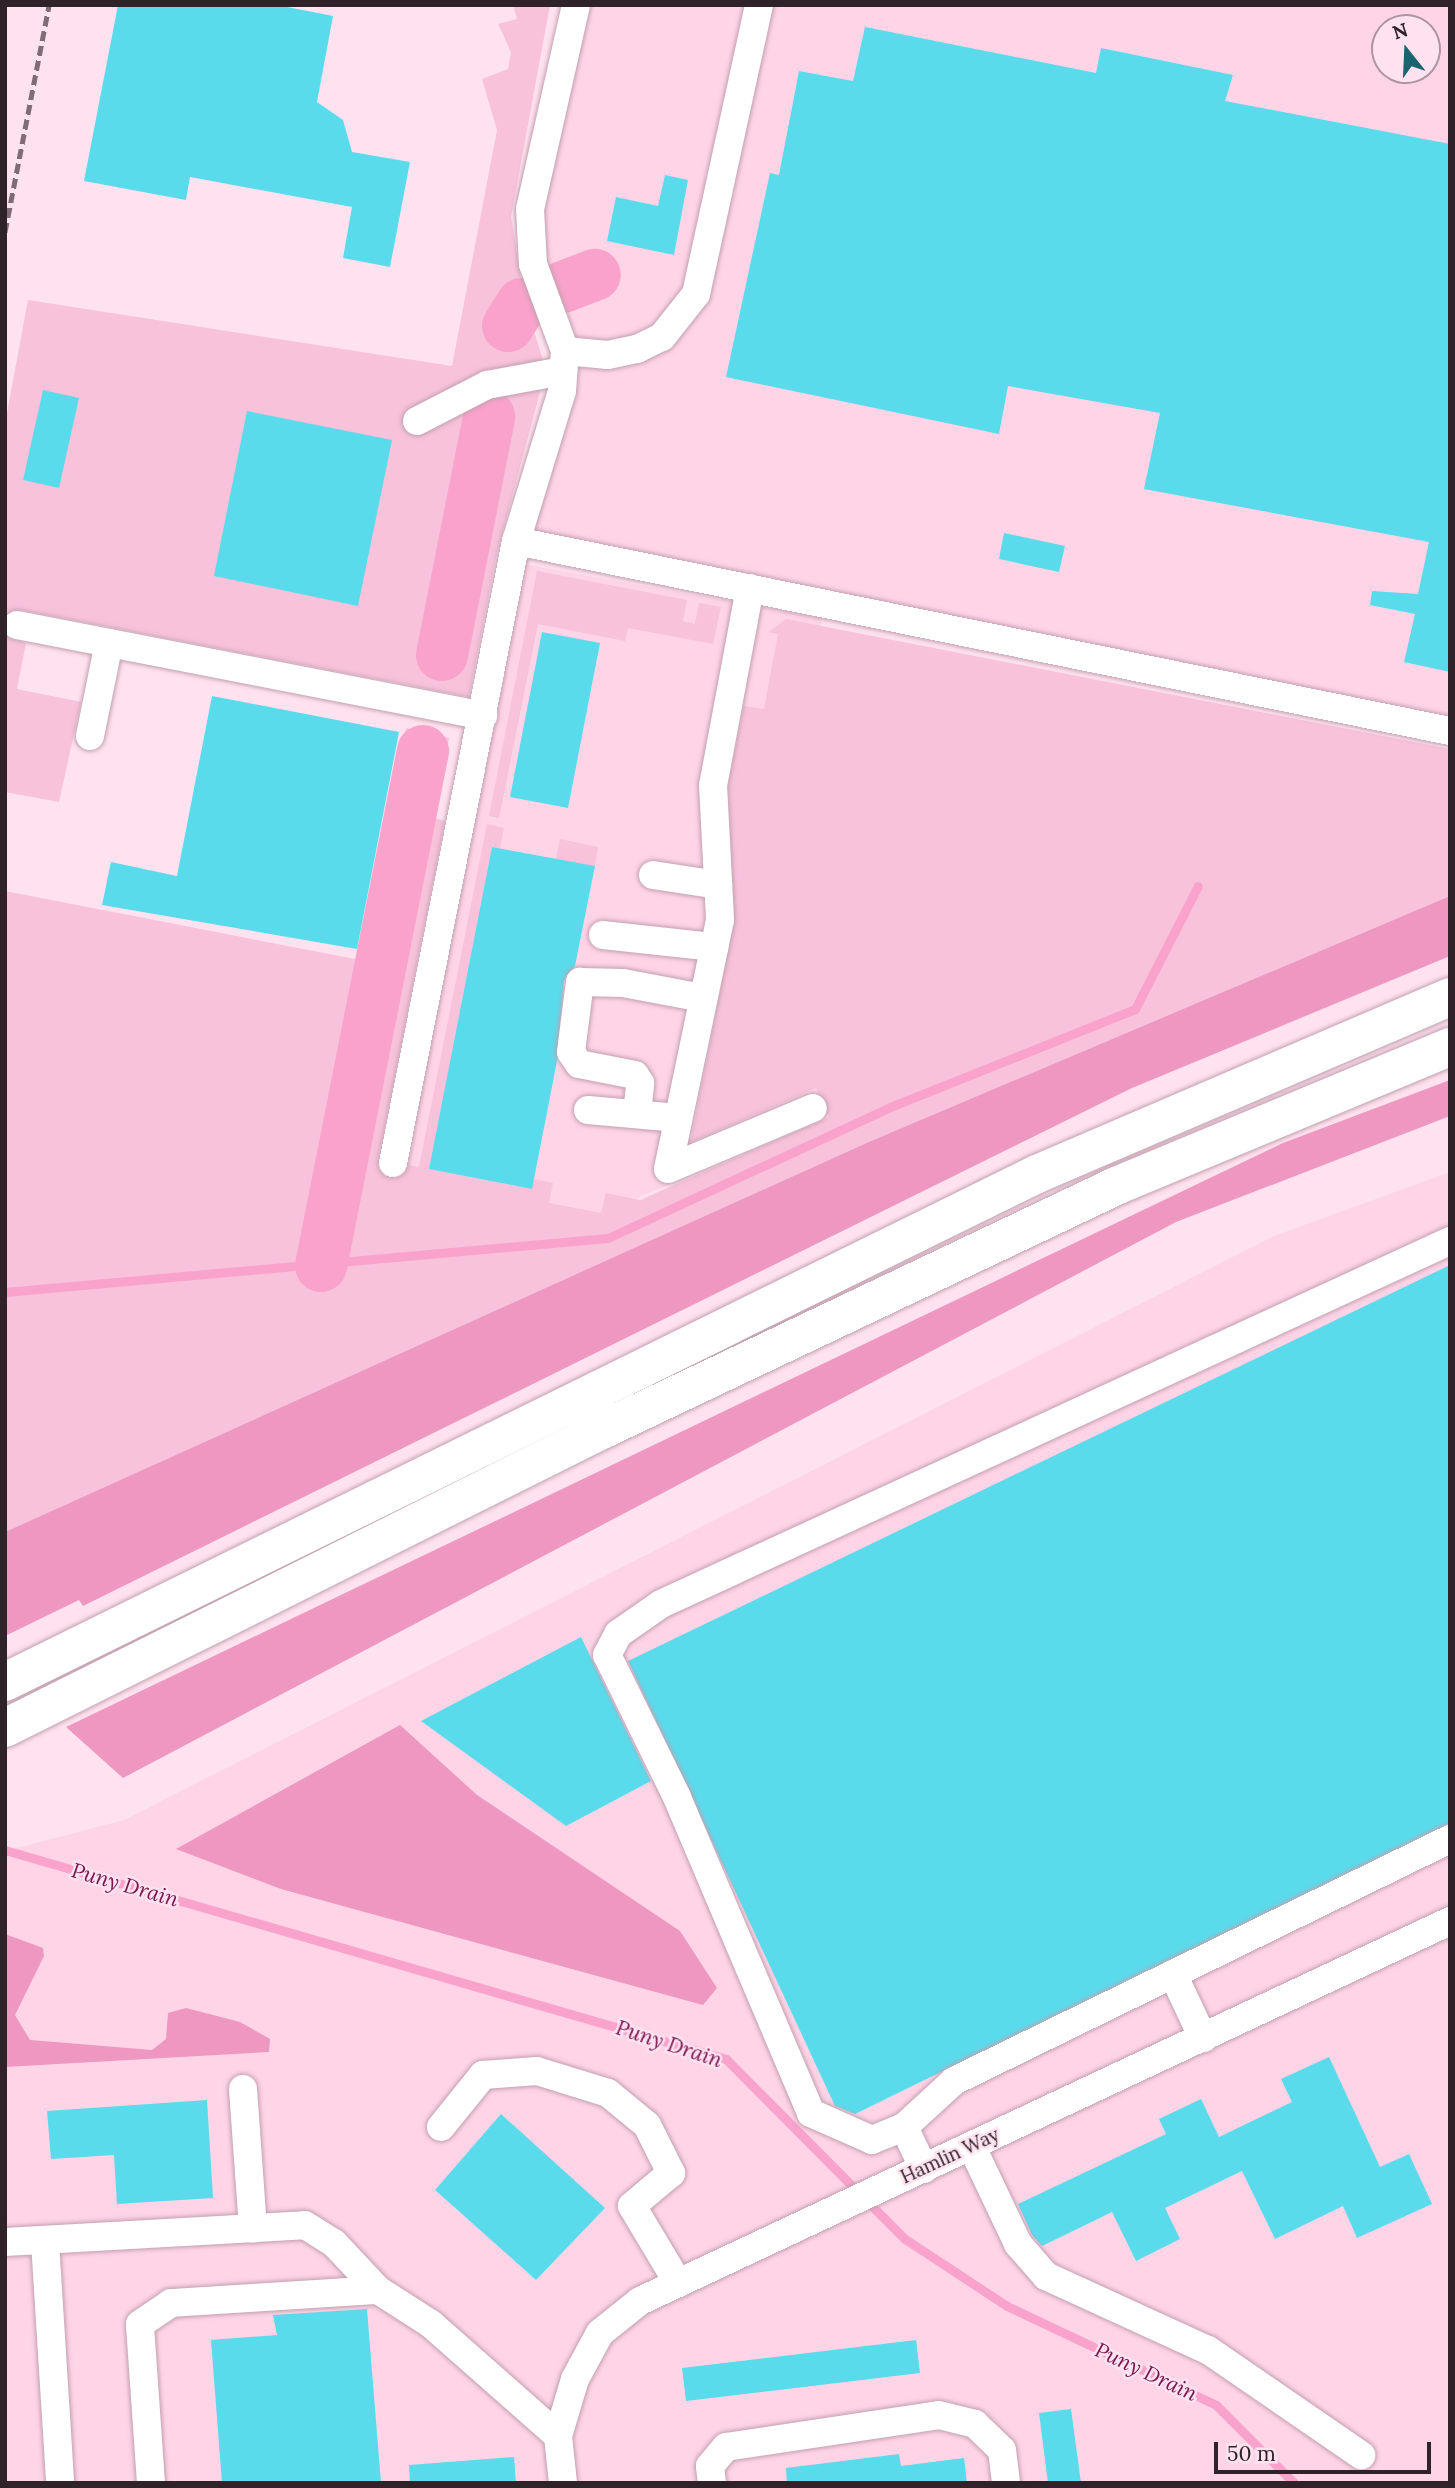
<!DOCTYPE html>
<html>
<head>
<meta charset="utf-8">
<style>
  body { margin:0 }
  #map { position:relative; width:1455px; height:2488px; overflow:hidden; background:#ffe2ef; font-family:Lora,serif }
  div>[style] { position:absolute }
  .built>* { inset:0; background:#ffd4e7 }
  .green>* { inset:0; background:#f7c2da }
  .forest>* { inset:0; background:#ed97c1 }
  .stream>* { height:9px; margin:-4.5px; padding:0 4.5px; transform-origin:4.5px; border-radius:4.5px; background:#f9a2cb }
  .river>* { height:52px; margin:-26px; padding:0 26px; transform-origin:26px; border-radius:26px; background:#f9a2cb }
  .building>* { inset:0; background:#5adbec }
  .roads { filter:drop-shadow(0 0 2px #c2a0af) drop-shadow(0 0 2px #c2a0af) }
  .minor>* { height:28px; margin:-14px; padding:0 14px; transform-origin:14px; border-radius:14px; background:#fff }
  .highway>* { height:38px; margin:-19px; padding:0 19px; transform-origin:19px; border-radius:19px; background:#fff }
  .rail>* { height:5px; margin-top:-2.5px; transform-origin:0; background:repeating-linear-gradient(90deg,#806c75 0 10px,transparent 0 15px) }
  span { translate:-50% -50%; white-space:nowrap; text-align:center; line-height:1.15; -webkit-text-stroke:5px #ffe2ef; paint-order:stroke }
  .street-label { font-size:19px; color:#2f2228 }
  .water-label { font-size:21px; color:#791551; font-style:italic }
  .frame { position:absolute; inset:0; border:7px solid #2f2228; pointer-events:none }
  .north { position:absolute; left:1371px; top:14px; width:70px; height:70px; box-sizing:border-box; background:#ffe2ef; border:2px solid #ac959f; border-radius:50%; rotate:342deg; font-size:19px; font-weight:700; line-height:28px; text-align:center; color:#2f2228 }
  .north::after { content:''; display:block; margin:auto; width:24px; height:32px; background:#19656f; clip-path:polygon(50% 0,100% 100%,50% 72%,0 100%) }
  .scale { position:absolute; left:1214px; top:2442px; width:217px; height:32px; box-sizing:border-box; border:4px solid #2f2228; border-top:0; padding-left:9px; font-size:21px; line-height:24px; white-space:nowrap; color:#2f2228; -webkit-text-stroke:5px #ffe2ef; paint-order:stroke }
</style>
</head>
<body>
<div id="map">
  <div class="built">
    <i style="clip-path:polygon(evenodd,576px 5px,1450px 5px,1450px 731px,516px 541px,562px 391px,533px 264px,576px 5px,1385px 28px,1427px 28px,1427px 70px,1385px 70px,1385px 28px)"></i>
    <i style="clip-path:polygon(523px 564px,822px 618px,706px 1126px,817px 1088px,829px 1117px,578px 1223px,351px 1233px)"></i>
    <i style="clip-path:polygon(1450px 1172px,1450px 2483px,5px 2483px,5px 1851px,124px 1820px,1274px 1236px)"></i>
  </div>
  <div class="green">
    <i style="clip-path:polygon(513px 5px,550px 5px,511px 217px,525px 302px,546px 370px,496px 557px,469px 697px,21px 610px,15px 640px,26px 643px,17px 689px,81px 702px,59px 802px,5px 792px,5px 424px,28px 300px,452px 366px,497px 130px,482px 79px,508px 69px,511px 52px,498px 24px,517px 19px)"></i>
    <i style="clip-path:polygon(537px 571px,687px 600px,683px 621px,695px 624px,699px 603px,721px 607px,713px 644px,628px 628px,625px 641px,538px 624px,499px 818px,489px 816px)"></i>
    <i style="clip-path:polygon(786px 619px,1450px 749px,1450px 896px,871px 1141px,5px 1532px,5px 891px,360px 960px,406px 728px,449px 738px,432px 817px,445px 821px,378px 1159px,419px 1167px,487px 824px,504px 828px,500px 848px,492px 847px,429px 1169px,531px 1189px,534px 1179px,553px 1183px,549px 1203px,601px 1213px,606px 1193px,640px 1200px,829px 1117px,816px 1088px,691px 1142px,734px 919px,728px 786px,744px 706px,764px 709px,778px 634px,769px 632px)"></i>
    <i style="clip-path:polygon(560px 839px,598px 847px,595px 866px,556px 859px)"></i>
  </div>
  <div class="forest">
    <i style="clip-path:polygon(1450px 896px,1450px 956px,1132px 1088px,83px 1606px,79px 1600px,5px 1636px,5px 1532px,871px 1141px)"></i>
    <i style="clip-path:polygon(1450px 1080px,1450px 1116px,1176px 1222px,123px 1778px,66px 1727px,1283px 1143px)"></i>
    <i style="clip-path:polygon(400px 1725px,477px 1795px,680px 1931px,717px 1988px,703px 2005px,281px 1889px,176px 1849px)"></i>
    <i style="clip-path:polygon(5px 1934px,43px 1948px,44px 1956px,15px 2015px,30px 2040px,152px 2050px,166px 2039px,168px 2013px,186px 2008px,240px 2022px,270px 2039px,269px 2052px,5px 2067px)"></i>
  </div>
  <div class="stream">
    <i style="left:5px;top:1292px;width:605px;rotate:-5.12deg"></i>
    <i style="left:608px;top:1238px;width:311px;rotate:-24.9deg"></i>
    <i style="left:890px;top:1107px;width:264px;rotate:-21.8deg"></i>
    <i style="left:1135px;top:1009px;width:138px;rotate:-62.9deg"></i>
    <i style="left:5px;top:1850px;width:751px;rotate:16.17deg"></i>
    <i style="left:726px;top:2059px;width:254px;rotate:45.2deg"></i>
    <i style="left:905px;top:2239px;width:122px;rotate:33.3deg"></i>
    <i style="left:1007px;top:2306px;width:231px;rotate:25.3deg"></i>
    <i style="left:1216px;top:2405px;width:110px;rotate:45deg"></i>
  </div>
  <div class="river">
    <i style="left:563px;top:287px;width:34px;rotate:-21deg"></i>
    <i style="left:508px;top:326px;width:26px;rotate:-58deg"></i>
    <i style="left:442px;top:655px;width:243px;rotate:-78.8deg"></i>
    <i style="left:321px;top:1266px;width:525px;rotate:-78.8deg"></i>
  </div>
  <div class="building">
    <i style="clip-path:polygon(118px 5px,277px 5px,333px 16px,317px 102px,343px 120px,352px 152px,410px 162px,390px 267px,343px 258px,352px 207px,190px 177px,186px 200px,84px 181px)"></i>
    <i style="clip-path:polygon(865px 27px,1096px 73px,1101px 48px,1233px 75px,1225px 101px,1450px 144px,1450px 672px,1404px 662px,1415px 614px,1370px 605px,1372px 591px,1418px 594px,1429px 542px,1144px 489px,1160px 413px,1008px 386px,999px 434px,726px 377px,770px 173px,779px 175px,799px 71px,853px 81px)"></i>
    <i style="clip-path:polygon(665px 175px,688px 180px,674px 255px,607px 241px,616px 197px,658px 206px)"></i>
    <i style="clip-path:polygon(43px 390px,79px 398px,59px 488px,23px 480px)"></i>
    <i style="clip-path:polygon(247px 411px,392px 440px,358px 606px,214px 576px)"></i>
    <i style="clip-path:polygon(1004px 533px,1065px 546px,1059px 572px,999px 559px)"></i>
    <i style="clip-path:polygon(542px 632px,600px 643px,568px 808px,510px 797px)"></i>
    <i style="clip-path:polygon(212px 696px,399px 732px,357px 949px,102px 905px,111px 862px,177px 876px)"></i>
    <i style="clip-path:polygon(492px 847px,595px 866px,575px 966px,564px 980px,557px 1061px,532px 1189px,429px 1169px)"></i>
    <i style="clip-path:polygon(1450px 1265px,1450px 1823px,855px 2114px,835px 2106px,628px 1661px)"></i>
    <i style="clip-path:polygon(581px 1637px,651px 1781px,566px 1826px,421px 1721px)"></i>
    <i style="clip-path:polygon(1329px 2057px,1380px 2167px,1409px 2154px,1432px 2204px,1357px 2238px,1343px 2206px,1275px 2239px,1242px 2171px,1165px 2208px,1180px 2239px,1136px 2261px,1112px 2212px,1042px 2246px,1032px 2235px,1018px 2204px,1166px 2134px,1159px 2119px,1201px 2099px,1219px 2137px,1292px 2102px,1281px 2079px)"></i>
    <i style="clip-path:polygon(207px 2100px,213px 2198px,117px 2204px,114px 2155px,51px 2159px,47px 2111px)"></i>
    <i style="clip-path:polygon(501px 2114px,605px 2208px,536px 2280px,435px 2190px)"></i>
    <i style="clip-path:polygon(367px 2309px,381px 2483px,222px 2483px,211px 2340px,277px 2335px,273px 2315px)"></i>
    <i style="clip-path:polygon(916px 2340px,920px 2373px,686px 2401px,682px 2368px)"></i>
    <i style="clip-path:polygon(1071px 2409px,1081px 2483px,1048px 2483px,1039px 2413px)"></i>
    <i style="clip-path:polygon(899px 2454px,901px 2466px,964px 2458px,967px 2483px,787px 2483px,786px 2468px)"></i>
    <i style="clip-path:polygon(514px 2457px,516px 2483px,410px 2483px,409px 2465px)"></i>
  </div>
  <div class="roads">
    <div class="minor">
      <i style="left:576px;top:5px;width:209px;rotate:102.7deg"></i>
      <i style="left:530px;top:209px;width:55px;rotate:86.9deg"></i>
      <i style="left:533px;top:264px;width:93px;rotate:69.8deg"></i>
      <i style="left:565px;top:351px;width:40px;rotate:94.3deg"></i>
      <i style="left:562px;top:391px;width:157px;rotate:107deg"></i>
      <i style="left:516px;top:541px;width:953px;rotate:11.5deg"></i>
      <i style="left:565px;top:351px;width:43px;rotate:5.3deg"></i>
      <i style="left:608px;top:355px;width:30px;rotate:-12deg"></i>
      <i style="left:637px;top:349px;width:28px;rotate:-26deg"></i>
      <i style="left:662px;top:337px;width:55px;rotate:-51.7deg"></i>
      <i style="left:696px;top:294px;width:296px;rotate:-77.7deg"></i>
      <i style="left:417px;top:421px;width:79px;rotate:-27.2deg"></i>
      <i style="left:487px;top:385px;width:77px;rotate:-10.4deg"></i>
      <i style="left:750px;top:588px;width:200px;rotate:100.6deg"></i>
      <i style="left:713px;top:785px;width:135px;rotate:87deg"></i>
      <i style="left:720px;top:920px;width:254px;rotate:101.8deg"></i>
      <i style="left:668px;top:1169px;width:157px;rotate:-22.8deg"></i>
      <i style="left:17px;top:625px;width:475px;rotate:11deg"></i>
      <i style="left:90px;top:736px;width:95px;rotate:-78.5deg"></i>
      <i style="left:653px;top:875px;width:66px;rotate:8.7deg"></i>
      <i style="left:603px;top:935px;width:112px;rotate:6.2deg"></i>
      <i style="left:588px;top:1110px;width:90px;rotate:5.1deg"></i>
      <i style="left:637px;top:1114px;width:31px;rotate:-84deg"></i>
      <i style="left:640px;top:1083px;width:9px;rotate:-122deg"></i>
      <i style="left:635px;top:1075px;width:57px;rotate:-168.9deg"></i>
      <i style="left:579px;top:1064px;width:14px;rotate:-124deg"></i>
      <i style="left:571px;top:1052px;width:71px;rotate:-82.7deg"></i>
      <i style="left:580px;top:982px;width:43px;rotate:1.3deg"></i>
      <i style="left:623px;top:983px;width:81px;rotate:10.6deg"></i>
      <i style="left:393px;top:1163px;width:634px;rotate:-78.81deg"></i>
      <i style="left:1173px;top:1974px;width:71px;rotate:64.9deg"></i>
      <i style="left:243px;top:2089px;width:140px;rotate:85.9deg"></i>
      <i style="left:441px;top:2127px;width:67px;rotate:-51.1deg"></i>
      <i style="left:483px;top:2075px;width:54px;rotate:-4.2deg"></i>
      <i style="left:537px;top:2071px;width:74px;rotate:17.2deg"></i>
      <i style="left:608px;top:2093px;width:50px;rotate:39.4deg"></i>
      <i style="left:647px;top:2125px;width:54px;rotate:63.4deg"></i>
      <i style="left:671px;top:2173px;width:51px;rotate:139.8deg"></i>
      <i style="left:632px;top:2206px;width:90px;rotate:59.1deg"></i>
      <i style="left:904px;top:2127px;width:68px;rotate:-42.6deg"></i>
      <i style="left:954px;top:2081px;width:552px;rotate:-26.01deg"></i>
      <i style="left:972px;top:2147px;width:107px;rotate:64.6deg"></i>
      <i style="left:1018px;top:2244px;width:43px;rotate:48.8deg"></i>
      <i style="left:1046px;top:2276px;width:178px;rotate:24.6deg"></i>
      <i style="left:1208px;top:2350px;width:186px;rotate:34.5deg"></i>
      <i style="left:924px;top:2169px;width:47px;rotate:-115.5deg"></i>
      <i style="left:904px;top:2127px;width:35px;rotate:158deg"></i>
      <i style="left:872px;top:2140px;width:67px;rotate:-156.1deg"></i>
      <i style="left:811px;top:2113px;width:343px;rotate:-113deg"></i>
      <i style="left:677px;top:1797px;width:158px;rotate:-116.2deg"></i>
      <i style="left:607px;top:1655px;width:24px;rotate:-62deg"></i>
      <i style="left:618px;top:1634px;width:52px;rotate:-34.9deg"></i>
      <i style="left:661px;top:1604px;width:868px;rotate:-24.71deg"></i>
      <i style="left:5px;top:2242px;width:300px;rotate:-3.2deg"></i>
      <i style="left:305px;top:2225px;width:34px;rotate:32deg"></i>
      <i style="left:334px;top:2243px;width:64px;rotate:46.9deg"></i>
      <i style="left:378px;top:2290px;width:63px;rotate:32.7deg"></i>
      <i style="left:431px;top:2324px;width:169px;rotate:41.4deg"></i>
      <i style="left:45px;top:2242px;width:241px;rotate:86.4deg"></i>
      <i style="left:151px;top:2483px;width:159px;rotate:-94deg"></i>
      <i style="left:140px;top:2324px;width:37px;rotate:-34deg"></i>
      <i style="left:171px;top:2303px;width:207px;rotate:-3.6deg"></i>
      <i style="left:563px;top:2483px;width:47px;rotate:-96.1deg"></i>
      <i style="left:558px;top:2436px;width:59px;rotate:-73.4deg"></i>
      <i style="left:575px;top:2379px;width:52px;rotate:-61.5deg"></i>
      <i style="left:600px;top:2333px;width:51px;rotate:-38.7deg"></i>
      <i style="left:640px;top:2301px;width:895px;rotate:-25.13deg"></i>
      <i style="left:712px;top:2483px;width:17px;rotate:-97deg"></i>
      <i style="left:710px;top:2466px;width:25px;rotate:-50deg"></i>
      <i style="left:726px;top:2447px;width:215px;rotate:-8.5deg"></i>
      <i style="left:939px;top:2415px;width:37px;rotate:14deg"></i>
      <i style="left:975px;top:2424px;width:37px;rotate:44deg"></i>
      <i style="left:1002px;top:2450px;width:33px;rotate:83deg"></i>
    </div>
    <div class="highway">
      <i style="left:5px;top:1682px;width:1150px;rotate:-26.21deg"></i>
      <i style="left:1037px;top:1174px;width:449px;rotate:-23.2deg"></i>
      <i style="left:5px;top:1728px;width:667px;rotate:-26.53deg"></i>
      <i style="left:602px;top:1430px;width:569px;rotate:-25.39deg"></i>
      <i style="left:1116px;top:1186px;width:362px;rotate:-22.6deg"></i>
    </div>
  </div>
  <div class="rail">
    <i style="left:5px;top:232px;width:231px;rotate:-79deg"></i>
  </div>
  <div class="street-label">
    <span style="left:950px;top:2156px;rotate:-25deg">Hamlin Way</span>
  </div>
  <div class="water-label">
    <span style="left:125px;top:1885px;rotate:16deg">Puny Drain</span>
    <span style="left:669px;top:2044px;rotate:18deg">Puny Drain</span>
    <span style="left:1146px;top:2372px;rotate:25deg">Puny Drain</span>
  </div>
  <div class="frame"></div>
  <div class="north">N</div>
  <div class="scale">50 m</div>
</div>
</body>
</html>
